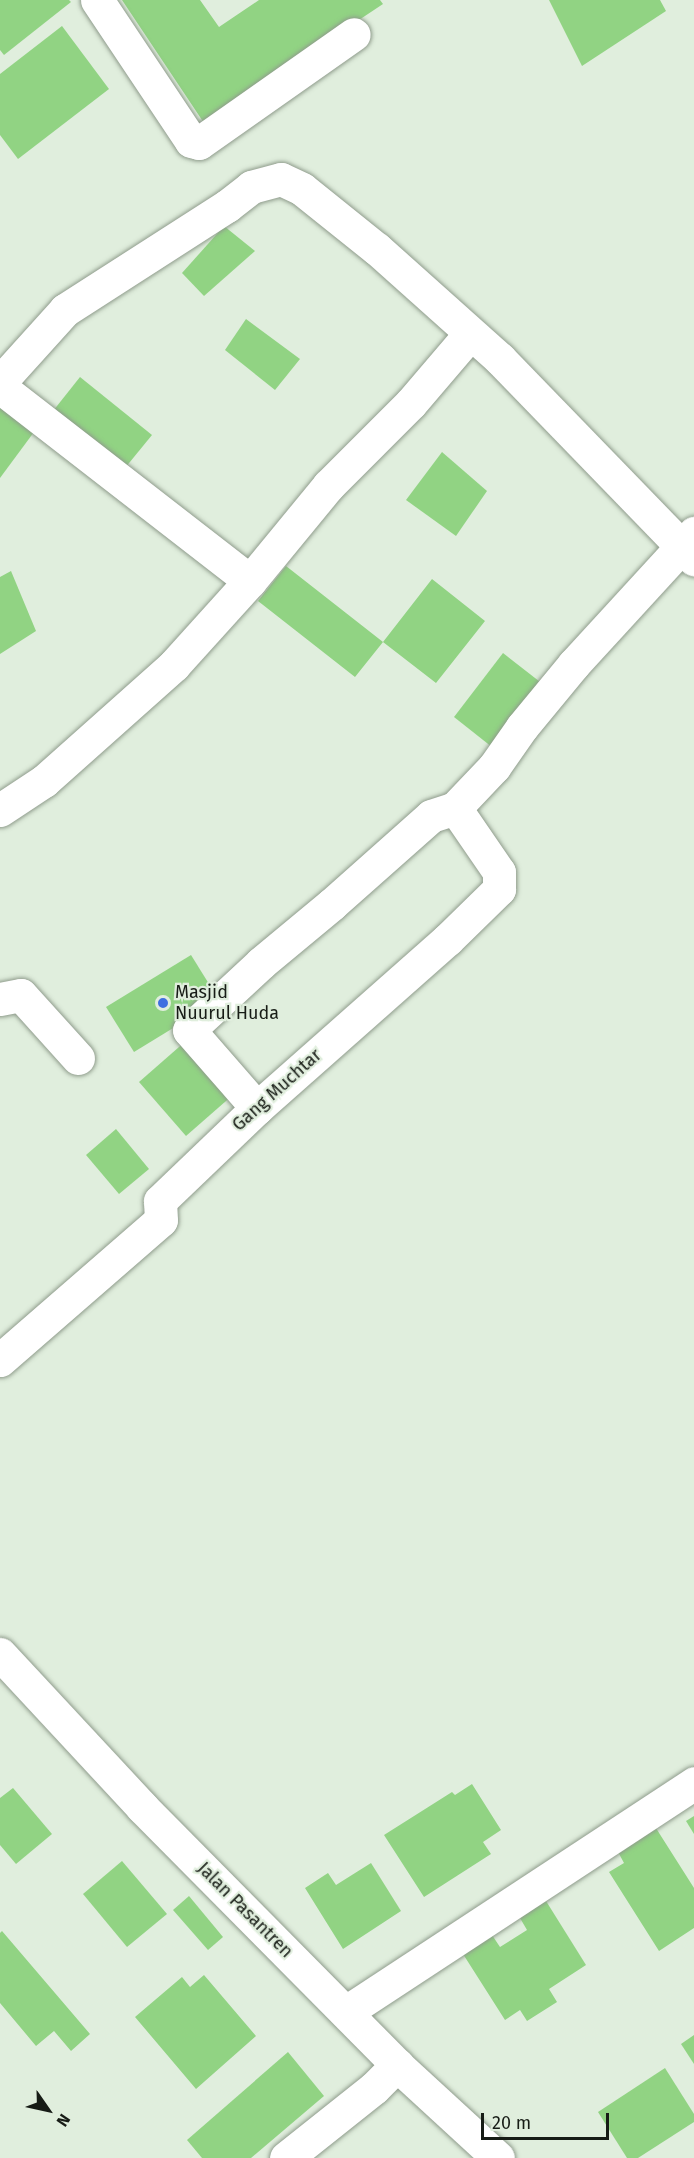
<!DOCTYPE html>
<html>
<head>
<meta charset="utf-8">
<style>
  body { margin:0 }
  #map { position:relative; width:694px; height:2158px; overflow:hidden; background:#e0eedd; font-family:"Fira Sans",sans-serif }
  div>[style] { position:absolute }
  .building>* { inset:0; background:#91d383 }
  .roads { filter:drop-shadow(0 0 2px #8f9c8c) drop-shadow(0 0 2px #8f9c8c) }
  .street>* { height:33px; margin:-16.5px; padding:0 16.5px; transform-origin:16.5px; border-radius:16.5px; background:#fff }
  .secondary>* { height:33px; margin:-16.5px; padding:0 16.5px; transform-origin:16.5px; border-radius:16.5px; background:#fff }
  .dots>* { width:16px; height:16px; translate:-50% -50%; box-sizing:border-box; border:3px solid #e0eedd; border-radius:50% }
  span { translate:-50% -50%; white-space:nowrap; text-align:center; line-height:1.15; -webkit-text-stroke:4.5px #e0eedd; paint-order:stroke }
  .poi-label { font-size:18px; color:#171c16 }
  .left { translate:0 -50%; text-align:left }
  .street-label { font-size:18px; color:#171c16 }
  .north { position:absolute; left:18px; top:2080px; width:60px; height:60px; -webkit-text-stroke:4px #e0eedd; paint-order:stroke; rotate:124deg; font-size:16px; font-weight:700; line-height:24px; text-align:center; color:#171c16 }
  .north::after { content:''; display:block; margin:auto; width:21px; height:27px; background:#171c16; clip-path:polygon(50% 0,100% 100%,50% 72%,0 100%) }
  .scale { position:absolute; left:481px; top:2113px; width:128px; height:27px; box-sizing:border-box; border:3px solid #171c16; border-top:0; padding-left:8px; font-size:18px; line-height:21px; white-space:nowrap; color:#171c16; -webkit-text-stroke:4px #e0eedd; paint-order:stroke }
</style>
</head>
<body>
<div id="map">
  <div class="building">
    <i style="clip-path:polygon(0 0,69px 0,71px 2px,4px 55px,0 50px)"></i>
    <i style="clip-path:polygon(122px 0,200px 0,219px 27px,259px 0,380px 0,383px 4px,204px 123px)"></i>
    <i style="clip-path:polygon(549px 0,660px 0,666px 11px,582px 66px)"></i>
    <i style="clip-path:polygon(62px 26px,109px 89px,18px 159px,0 135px,0 74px)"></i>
    <i style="clip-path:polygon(224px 226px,255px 251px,204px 296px,182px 273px)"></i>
    <i style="clip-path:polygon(246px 319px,300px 359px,275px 390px,225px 350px)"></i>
    <i style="clip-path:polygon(80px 377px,152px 435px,125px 468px,53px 411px)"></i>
    <i style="clip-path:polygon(0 401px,37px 428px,0 478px)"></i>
    <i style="clip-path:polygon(442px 452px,487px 491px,456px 536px,406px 500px)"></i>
    <i style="clip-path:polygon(286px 566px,383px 642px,432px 579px,485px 621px,436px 683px,383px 642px,355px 677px,258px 601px)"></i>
    <i style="clip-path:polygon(11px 571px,36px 631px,0 654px,0 577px)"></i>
    <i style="clip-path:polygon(503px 653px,544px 685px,497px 751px,454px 717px)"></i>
    <i style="clip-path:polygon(191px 955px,219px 1000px,134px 1052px,106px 1007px)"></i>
    <i style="clip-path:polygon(187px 1040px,234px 1094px,186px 1136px,139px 1082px)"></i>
    <i style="clip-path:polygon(116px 1129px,149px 1169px,119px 1194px,86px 1155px)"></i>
    <i style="clip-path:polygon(472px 1784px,501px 1830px,483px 1842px,491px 1854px,424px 1897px,384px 1835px,452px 1792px,455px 1795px)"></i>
    <i style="clip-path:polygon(13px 1788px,52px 1834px,16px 1864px,0 1845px,0 1798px)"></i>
    <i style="clip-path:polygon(694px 1816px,694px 1834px,686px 1821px)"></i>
    <i style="clip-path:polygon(654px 1825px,694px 1888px,694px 1928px,659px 1951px,609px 1872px,624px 1863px,617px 1850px)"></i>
    <i style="clip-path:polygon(122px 1861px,167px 1914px,127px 1947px,83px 1894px)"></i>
    <i style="clip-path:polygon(371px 1863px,401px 1911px,343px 1949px,305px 1888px,328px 1873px,336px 1885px)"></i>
    <i style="clip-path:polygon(189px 1896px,223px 1937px,208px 1950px,173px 1910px)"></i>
    <i style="clip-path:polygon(546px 1901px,586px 1965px,549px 1989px,557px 2002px,527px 2021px,520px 2010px,505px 2020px,463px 1954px,492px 1935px,500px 1947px,527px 1930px,520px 1918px)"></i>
    <i style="clip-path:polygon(2px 1931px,90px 2034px,71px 2051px,54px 2031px,36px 2046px,0 2003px,0 1933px)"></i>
    <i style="clip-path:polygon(204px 1975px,256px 2036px,196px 2089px,135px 2017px,182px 1977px,190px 1987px)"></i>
    <i style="clip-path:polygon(694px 2035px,694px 2064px,681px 2044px)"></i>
    <i style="clip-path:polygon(288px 2052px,324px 2096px,251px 2158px,202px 2158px,187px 2140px)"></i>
    <i style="clip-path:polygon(665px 2068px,694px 2114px,694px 2122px,638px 2158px,627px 2158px,598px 2112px)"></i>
  </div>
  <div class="roads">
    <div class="street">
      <i style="left:97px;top:0;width:169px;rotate:56.3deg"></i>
      <i style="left:191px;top:141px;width:8px;rotate:14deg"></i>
      <i style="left:199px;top:143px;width:189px;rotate:-35.1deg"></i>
      <i style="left:0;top:382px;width:97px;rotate:-47.9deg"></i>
      <i style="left:65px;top:310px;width:193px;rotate:-32.7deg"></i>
      <i style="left:227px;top:206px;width:31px;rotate:-38deg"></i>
      <i style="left:251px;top:187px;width:31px;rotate:-15deg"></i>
      <i style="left:281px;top:179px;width:23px;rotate:25deg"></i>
      <i style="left:302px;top:189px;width:96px;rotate:38.7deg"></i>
      <i style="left:377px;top:249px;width:165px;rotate:41.8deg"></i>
      <i style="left:500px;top:359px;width:279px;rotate:45.9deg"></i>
      <i style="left:0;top:387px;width:316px;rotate:37.8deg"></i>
      <i style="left:0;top:810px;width:53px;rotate:-33.4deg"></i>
      <i style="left:44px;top:781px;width:174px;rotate:-41.7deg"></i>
      <i style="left:174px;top:665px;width:113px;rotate:-47.9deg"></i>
      <i style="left:250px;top:581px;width:123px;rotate:-50.6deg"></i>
      <i style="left:328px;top:486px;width:117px;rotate:-45deg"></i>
      <i style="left:411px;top:403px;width:91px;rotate:-49.5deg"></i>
      <i style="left:0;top:999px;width:21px;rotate:-11deg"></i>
      <i style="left:21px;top:995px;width:85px;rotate:47.9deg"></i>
      <i style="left:257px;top:1108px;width:103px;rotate:-131.1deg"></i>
      <i style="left:189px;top:1030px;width:98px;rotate:-42.9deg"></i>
      <i style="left:261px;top:963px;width:92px;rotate:-39.7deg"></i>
      <i style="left:332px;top:904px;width:132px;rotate:-41.6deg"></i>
      <i style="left:431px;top:816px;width:25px;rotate:-18deg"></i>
      <i style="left:455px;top:808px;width:57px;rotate:-46.4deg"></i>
      <i style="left:494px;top:767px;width:49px;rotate:-55deg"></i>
      <i style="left:522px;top:727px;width:82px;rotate:-50.5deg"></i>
      <i style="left:574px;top:664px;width:178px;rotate:-47.5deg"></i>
      <i style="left:0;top:1360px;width:213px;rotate:-41deg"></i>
      <i style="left:161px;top:1220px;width:19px;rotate:-93deg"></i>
      <i style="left:160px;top:1201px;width:134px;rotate:-43.8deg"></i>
      <i style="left:257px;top:1108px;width:254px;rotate:-41.5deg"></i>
      <i style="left:447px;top:940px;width:73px;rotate:-44.4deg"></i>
      <i style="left:499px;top:889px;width:17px;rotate:-90deg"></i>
      <i style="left:499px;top:872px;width:78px;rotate:-124.5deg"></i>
      <i style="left:346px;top:2012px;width:417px;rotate:-33.3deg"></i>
      <i style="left:286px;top:2158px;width:112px;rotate:-38.5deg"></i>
      <i style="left:374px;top:2088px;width:33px;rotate:-45deg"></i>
    </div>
    <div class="secondary">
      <i style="left:0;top:1654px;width:209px;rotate:47.1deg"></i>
      <i style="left:142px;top:1807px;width:363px;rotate:45.3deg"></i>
      <i style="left:397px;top:2065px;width:137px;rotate:42.6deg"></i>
    </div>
  </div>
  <div class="dots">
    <i style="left:163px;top:1003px;background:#3f6fe0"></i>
  </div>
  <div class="poi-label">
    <span class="left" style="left:175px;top:1003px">Masjid<br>Nuurul Huda</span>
  </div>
  <div class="street-label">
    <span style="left:277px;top:1090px;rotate:-42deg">Gang Muchtar</span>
    <span style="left:245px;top:1910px;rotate:45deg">Jalan Pasantren</span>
  </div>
  <div class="north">N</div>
  <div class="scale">20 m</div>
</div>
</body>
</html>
